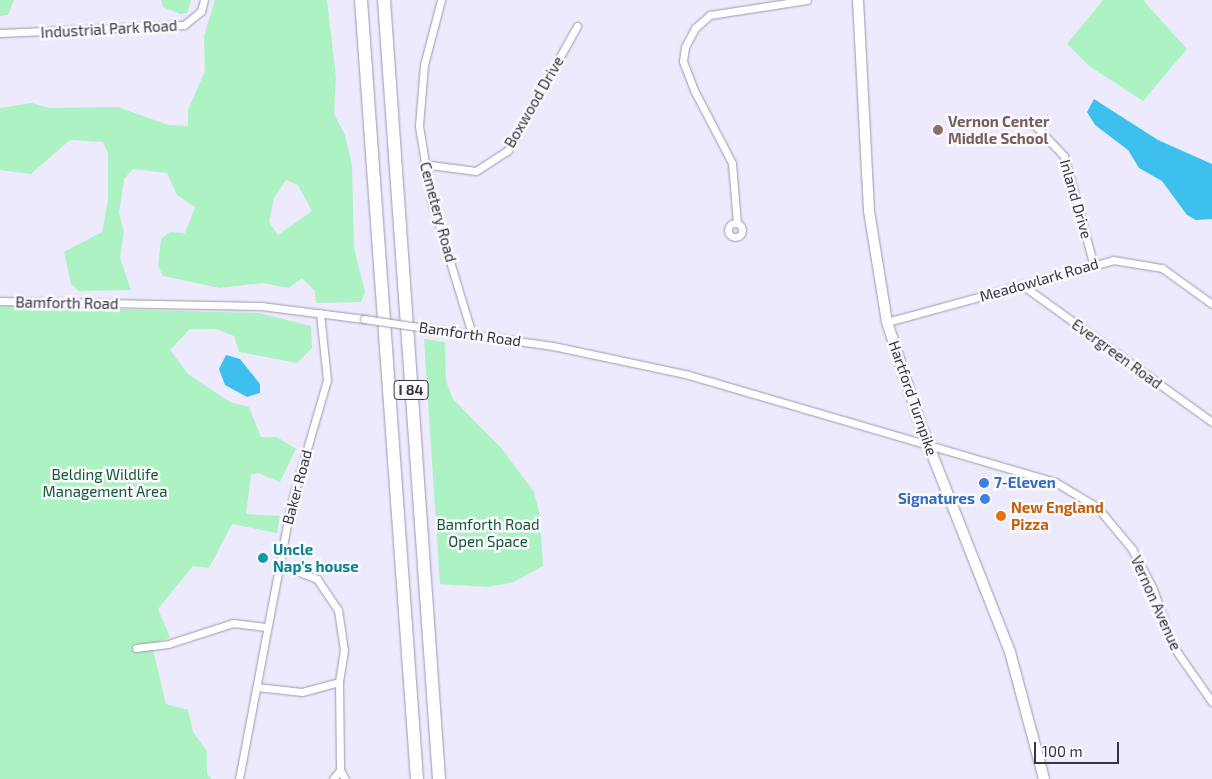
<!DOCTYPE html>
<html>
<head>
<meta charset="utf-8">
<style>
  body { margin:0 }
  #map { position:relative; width:1212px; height:779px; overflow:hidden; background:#edeafe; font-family:"Exo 2",sans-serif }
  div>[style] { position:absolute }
  .green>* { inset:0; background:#adf2c2 }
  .water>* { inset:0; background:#3ec0ee }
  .roads { filter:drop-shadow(0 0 1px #9c98af) drop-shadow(0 0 1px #9c98af) }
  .minor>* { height:7px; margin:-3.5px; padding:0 3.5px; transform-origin:3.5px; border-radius:3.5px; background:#fff }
  .minor>.ring { margin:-3.5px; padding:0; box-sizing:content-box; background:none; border:7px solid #fff; border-radius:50% }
  .secondary>* { height:10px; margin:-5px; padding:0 5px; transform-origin:5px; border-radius:5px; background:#fff }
  .motorway>* { height:12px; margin:-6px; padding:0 6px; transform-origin:6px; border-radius:6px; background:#fff }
  .bridges { filter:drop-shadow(0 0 1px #9c98af) drop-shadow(0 0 1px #9c98af) }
  .minor-bridge>* { height:7px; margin:-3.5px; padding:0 3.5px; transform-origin:3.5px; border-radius:3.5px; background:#fff }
  .dots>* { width:14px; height:14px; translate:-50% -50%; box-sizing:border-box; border:2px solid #faf9fe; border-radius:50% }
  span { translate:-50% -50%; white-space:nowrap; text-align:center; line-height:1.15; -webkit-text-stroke:5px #faf9fe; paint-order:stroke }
  .shield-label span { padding:1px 4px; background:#faf9fe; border:1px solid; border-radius:4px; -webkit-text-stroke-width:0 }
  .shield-label { font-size:14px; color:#36343e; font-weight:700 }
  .street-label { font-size:15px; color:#36343e }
  .education-label { font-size:15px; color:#785e54; font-weight:700 }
  .left { translate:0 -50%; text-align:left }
  .park-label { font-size:15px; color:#125a33 }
  .shop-label { font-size:15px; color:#366cbe; font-weight:700 }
  .right { translate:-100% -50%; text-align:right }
  .food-label { font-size:15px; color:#c56008; font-weight:700 }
  .culture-label { font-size:15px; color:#0d838f; font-weight:700 }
  .scale { position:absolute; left:1034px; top:742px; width:85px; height:22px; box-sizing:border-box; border:2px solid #36343e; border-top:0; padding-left:6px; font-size:15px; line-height:18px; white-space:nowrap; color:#36343e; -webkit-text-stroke:4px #faf9fe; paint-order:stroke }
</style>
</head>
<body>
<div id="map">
  <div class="green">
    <i style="clip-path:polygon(0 0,14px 0,8px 15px,0 16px)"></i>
    <i style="clip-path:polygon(161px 0,191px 0,187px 13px,180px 14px,163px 7px)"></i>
    <i style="clip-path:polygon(evenodd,215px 0,327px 0,336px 77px,334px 114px,345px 135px,352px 165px,354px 248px,365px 292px,361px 302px,316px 303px,315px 291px,302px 278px,289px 288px,263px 283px,220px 288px,163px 276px,158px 266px,161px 239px,170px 232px,185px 233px,195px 207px,177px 195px,167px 173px,133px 169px,124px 179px,119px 213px,124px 232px,120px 258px,131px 290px,79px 291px,71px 284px,64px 252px,102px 232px,108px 200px,108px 153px,103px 142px,70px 140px,31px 174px,0 170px,0 108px,32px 103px,50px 108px,118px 107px,168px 125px,188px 126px,188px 110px,205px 71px,204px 36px,215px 0,286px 180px,298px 185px,312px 211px,278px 235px,269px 222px,274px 198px,286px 180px)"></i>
    <i style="clip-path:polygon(1103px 0,1143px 0,1187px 49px,1143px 101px,1089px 66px,1067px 44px)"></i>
    <i style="clip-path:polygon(0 306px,259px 313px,311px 326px,312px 348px,297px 363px,239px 352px,234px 336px,216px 329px,190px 329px,170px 350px,188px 374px,230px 402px,249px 407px,261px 437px,277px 437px,296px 449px,280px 482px,258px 473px,251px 475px,246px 514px,280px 516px,277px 533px,232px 524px,209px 568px,193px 566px,158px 609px,170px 637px,152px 645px,166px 704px,188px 710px,193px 732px,207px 751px,207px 774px,212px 779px,0 779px)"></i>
    <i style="clip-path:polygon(424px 339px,445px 342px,446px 381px,453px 399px,502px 449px,534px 492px,540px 516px,543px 566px,514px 582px,488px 587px,440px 584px)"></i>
  </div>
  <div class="water">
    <i style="clip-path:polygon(1094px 99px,1158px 140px,1212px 164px,1212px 219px,1196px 220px,1187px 215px,1162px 181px,1139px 168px,1128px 150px,1095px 125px,1087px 112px)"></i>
    <i style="clip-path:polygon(226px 355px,240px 359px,260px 384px,260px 393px,247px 397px,225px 385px,219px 369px)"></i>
  </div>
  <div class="roads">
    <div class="minor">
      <i style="left:441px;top:0;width:67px;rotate:104.7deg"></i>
      <i style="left:424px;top:65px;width:61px;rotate:94.7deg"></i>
      <i style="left:419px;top:126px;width:74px;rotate:80.7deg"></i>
      <i style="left:431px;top:199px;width:141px;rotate:73.1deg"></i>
      <i style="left:0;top:33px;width:184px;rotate:-2.5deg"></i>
      <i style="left:184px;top:25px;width:22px;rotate:-39deg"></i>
      <i style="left:201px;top:11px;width:11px;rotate:-75deg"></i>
      <i style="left:1029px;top:119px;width:51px;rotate:46.6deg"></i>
      <i style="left:1064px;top:156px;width:111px;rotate:74.8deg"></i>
      <i style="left:423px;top:164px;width:53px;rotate:7.5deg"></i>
      <i style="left:476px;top:171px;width:38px;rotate:-33deg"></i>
      <i style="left:508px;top:150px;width:142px;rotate:-60.9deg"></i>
      <i class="ring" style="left:728px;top:223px;width:7px;height:7px"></i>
      <i style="left:737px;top:223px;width:60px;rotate:-94.8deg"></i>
      <i style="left:732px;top:163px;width:82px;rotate:-117.5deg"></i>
      <i style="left:694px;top:90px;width:31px;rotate:-111deg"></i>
      <i style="left:683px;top:61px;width:14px;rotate:-82deg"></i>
      <i style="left:685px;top:47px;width:21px;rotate:-62deg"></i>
      <i style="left:695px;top:28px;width:20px;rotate:-41deg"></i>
      <i style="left:710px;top:15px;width:98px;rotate:-8.8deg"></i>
      <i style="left:1022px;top:285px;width:234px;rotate:35.8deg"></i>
      <i style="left:0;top:301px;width:261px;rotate:1.1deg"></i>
      <i style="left:261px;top:306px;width:104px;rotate:7.2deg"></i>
      <i style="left:887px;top:322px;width:234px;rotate:-15.3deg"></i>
      <i style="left:1113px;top:260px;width:50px;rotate:9.3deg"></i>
      <i style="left:1162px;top:268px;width:62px;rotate:35.8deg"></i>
      <i style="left:426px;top:328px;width:128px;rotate:8.1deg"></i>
      <i style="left:553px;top:346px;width:139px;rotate:12deg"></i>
      <i style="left:689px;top:375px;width:381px;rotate:16.3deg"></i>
      <i style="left:1055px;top:482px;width:49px;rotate:30.8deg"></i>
      <i style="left:1097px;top:507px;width:55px;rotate:50.2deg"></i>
      <i style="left:1132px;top:549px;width:45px;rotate:62.3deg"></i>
      <i style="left:1153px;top:589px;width:60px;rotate:70.7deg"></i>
      <i style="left:1173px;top:646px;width:68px;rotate:55.1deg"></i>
      <i style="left:278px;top:564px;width:42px;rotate:21deg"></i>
      <i style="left:317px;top:579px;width:37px;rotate:56deg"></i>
      <i style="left:338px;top:610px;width:40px;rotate:81.5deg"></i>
      <i style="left:344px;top:650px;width:32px;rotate:99deg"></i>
      <i style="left:339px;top:682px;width:88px;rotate:89.3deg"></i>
      <i style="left:340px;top:770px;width:10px;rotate:61deg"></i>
      <i style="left:136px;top:648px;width:32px;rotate:-7deg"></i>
      <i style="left:168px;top:644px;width:68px;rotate:-17.9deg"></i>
      <i style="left:233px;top:623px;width:33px;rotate:7deg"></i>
      <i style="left:257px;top:687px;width:45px;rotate:6.3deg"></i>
      <i style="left:302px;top:692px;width:38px;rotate:-15deg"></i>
      <i style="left:239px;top:779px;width:280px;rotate:-79.3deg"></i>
      <i style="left:291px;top:504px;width:129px;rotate:-73.8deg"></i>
      <i style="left:327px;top:380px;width:67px;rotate:-96deg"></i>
      <i style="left:333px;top:779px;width:11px;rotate:-52deg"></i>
    </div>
    <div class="secondary">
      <i style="left:858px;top:0;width:211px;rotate:87deg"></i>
      <i style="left:869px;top:211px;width:112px;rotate:80.8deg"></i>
      <i style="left:887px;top:322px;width:109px;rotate:71.9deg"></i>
      <i style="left:921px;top:426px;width:243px;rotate:68.5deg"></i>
      <i style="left:1010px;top:652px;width:131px;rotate:75deg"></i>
    </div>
    <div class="motorway">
      <i style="left:361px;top:0;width:781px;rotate:85.89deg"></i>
      <i style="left:384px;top:0;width:781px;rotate:85.96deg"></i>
    </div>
  </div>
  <div class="bridges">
    <div class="minor-bridge">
      <i style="left:364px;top:319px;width:63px;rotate:8.3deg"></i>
    </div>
  </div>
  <div class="dots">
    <i style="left:938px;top:130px;background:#8d6e63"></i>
    <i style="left:984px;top:483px;background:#3f7fe0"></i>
    <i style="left:985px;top:499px;background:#3f7fe0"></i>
    <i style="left:1001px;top:516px;background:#e8710a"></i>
    <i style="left:263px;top:558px;background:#0f9aa8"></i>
  </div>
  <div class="shield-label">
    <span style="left:411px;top:390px">I 84</span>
  </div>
  <div class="street-label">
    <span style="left:109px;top:29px;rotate:-3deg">Industrial Park Road</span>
    <span style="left:534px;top:102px;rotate:-60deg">Boxwood Drive</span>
    <span style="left:1076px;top:199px;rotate:74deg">Inland Drive</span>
    <span style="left:438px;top:212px;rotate:75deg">Cemetery Road</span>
    <span style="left:1039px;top:280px;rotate:-16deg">Meadowlark Road</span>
    <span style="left:67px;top:303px;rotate:1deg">Bamforth Road</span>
    <span style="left:470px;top:334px;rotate:8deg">Bamforth Road</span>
    <span style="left:1117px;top:354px;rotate:36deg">Evergreen Road</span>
    <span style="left:913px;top:398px;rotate:71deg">Hartford Turnpike</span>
    <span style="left:297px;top:487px;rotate:-75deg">Baker Road</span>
    <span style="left:1156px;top:603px;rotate:66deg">Vernon Avenue</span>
  </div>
  <div class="education-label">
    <span class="left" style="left:948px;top:130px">Vernon Center<br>Middle School</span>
  </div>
  <div class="park-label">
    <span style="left:105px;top:483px">Belding Wildlife<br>Management Area</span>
    <span style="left:488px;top:533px">Bamforth Road<br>Open Space</span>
  </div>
  <div class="shop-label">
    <span class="left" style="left:994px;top:483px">7-Eleven</span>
    <span class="right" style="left:975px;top:499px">Signatures</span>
  </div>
  <div class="food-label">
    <span class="left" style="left:1011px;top:516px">New England<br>Pizza</span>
  </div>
  <div class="culture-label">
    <span class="left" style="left:273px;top:558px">Uncle<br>Nap's house</span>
  </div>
  <div class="scale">100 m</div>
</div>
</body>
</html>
